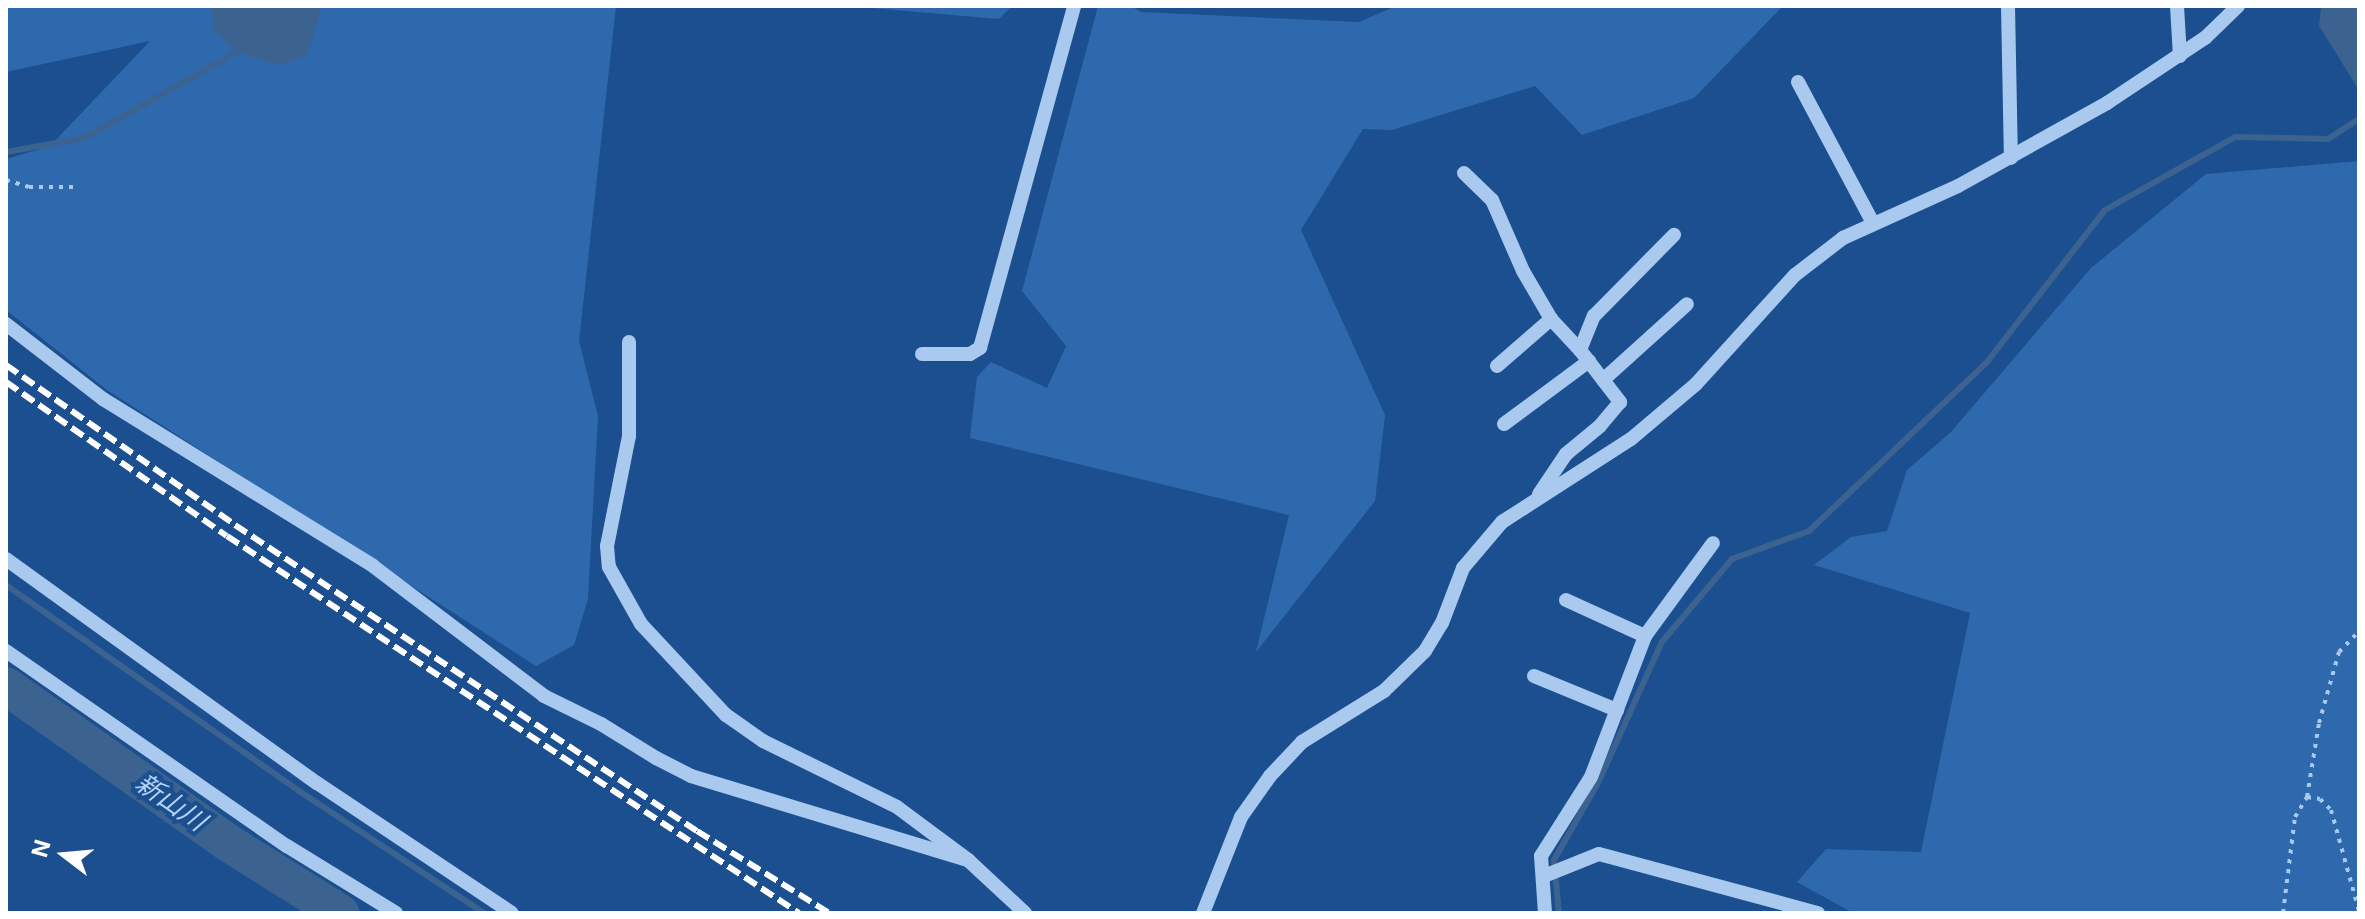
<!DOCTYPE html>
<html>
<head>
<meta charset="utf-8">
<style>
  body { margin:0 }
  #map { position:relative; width:2365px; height:919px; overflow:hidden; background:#1b4f8f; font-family:Inter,"Noto Sans JP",sans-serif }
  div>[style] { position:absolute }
  .green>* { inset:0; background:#2e69ad }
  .water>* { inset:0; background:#3c6290 }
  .stream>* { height:6px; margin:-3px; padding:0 3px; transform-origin:3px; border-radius:3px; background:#3c6290 }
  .river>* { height:38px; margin:-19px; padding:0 19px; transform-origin:19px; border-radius:19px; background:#3c6290 }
  .path>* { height:4px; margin-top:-2px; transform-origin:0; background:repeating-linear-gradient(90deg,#a9c9ee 0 4px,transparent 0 10px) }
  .minor>* { height:14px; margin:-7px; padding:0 7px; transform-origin:7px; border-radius:7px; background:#a9c9ee }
  .rail>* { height:6px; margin-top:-3px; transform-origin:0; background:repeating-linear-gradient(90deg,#fff 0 14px,transparent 0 20px) }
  span { translate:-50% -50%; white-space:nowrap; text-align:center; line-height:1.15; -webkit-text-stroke:8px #1b4f8f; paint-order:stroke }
  .water-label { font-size:26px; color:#b5d3f5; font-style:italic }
  .frame { position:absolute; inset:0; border:8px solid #fff; pointer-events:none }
  .north { position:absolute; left:24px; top:815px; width:80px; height:80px; -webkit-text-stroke:6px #1b4f8f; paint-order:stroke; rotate:286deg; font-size:22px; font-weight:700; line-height:32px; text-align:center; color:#fff }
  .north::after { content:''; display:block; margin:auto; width:28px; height:36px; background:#fff; clip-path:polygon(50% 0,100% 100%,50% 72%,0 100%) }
</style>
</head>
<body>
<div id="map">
  <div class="green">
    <i style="clip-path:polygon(6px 6px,616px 6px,579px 341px,598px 416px,588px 599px,574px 645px,536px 666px,107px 390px,6px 310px,6px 159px,50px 146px,150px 41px,6px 72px)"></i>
    <i style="clip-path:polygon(849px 6px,1012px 6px,999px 19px)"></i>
    <i style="clip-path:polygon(1098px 6px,1131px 6px,1141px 12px,1359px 22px,1396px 6px,1783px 6px,1694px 98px,1582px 135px,1535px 86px,1392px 130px,1363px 129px,1301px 230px,1385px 415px,1375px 501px,1256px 652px,1289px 515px,970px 438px,977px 377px,991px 362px,1047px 388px,1066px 346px,1022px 291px)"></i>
    <i style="clip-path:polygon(2359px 161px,2359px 913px,1853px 913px,1797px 882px,1826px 849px,1921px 852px,1970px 613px,1814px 565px,1851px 537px,1887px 531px,1907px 470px,1951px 432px,2091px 268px,2206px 174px)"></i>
  </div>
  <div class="water">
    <i style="clip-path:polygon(212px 6px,322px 6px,308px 55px,278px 65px,237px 52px,213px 30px)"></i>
    <i style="clip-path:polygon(2321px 6px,2359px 6px,2359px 90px,2319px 26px)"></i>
  </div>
  <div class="stream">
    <i style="left:6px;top:152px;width:79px;rotate:-10.2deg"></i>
    <i style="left:84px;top:138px;width:176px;rotate:-29.3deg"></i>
    <i style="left:6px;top:585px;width:358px;rotate:35.1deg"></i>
    <i style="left:299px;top:791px;width:222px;rotate:33.4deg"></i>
    <i style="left:1559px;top:913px;width:53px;rotate:-95.4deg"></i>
    <i style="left:1554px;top:860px;width:89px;rotate:-60.3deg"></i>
    <i style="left:1598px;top:783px;width:155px;rotate:-65.6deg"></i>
    <i style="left:1662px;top:642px;width:109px;rotate:-49.9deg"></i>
    <i style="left:1732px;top:559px;width:82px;rotate:-20deg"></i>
    <i style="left:1809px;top:531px;width:245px;rotate:-43.5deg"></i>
    <i style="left:1987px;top:362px;width:192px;rotate:-52.2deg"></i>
    <i style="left:2105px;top:210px;width:149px;rotate:-29.3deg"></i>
    <i style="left:2235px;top:137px;width:93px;rotate:1.2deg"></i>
    <i style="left:2328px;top:139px;width:37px;rotate:-33deg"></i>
  </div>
  <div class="river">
    <i style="left:6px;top:686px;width:274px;rotate:35.2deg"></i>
    <i style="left:230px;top:844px;width:130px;rotate:32.1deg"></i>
  </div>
  <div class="path">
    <i style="left:6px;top:180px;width:24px;rotate:17deg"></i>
    <i style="left:29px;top:187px;width:50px"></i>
    <i style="left:2307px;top:797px;width:75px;rotate:-80.8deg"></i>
    <i style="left:2319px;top:723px;width:74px;rotate:-74.3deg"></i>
    <i style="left:2339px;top:652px;width:29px;rotate:-46deg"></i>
    <i style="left:2283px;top:913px;width:97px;rotate:-82.9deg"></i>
    <i style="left:2295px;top:817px;width:23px;rotate:-59deg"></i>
    <i style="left:2307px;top:797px;width:13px;rotate:9deg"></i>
    <i style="left:2320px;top:799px;width:16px;rotate:45deg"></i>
    <i style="left:2331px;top:810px;width:105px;rotate:74.5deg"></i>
  </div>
  <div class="minor">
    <i style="left:2008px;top:6px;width:152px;rotate:88.9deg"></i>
    <i style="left:2177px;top:6px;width:50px;rotate:86.6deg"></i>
    <i style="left:1798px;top:82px;width:160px;rotate:62deg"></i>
    <i style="left:1464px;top:173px;width:39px;rotate:44deg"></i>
    <i style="left:1492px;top:200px;width:77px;rotate:66.4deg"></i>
    <i style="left:1523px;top:271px;width:56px;rotate:59.7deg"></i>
    <i style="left:1551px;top:319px;width:42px;rotate:46.9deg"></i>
    <i style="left:1580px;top:350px;width:66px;rotate:52.4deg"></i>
    <i style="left:1620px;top:402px;width:31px;rotate:130deg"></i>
    <i style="left:1600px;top:426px;width:44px;rotate:140.5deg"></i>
    <i style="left:1566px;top:454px;width:48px;rotate:124deg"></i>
    <i style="left:6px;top:324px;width:123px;rotate:37.7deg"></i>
    <i style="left:103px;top:399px;width:317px;rotate:31.7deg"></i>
    <i style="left:373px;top:566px;width:215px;rotate:37.2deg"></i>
    <i style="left:544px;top:696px;width:64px;rotate:26.2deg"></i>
    <i style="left:601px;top:724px;width:65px;rotate:31.7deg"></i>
    <i style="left:656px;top:758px;width:39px;rotate:27deg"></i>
    <i style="left:691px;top:776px;width:289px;rotate:16.9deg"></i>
    <i style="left:629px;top:342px;width:94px;rotate:90deg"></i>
    <i style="left:629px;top:436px;width:112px;rotate:101.3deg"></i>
    <i style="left:607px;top:546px;width:21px;rotate:85deg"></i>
    <i style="left:609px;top:567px;width:65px;rotate:60.7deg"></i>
    <i style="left:641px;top:624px;width:125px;rotate:47deg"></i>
    <i style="left:726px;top:715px;width:45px;rotate:35.1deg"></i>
    <i style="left:763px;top:741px;width:149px;rotate:26.2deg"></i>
    <i style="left:897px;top:807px;width:89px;rotate:36.7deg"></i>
    <i style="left:968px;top:860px;width:78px;rotate:42.9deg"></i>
    <i style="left:1580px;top:350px;width:37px;rotate:-68deg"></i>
    <i style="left:1594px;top:316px;width:114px;rotate:-45.4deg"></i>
    <i style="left:922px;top:354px;width:48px"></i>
    <i style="left:970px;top:354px;width:12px;rotate:-31deg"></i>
    <i style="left:980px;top:348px;width:355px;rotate:-74.6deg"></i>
    <i style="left:1497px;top:366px;width:72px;rotate:-41deg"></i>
    <i style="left:1603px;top:380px;width:113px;rotate:-42.1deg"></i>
    <i style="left:1504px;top:424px;width:106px;rotate:-36.5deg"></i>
    <i style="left:6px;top:559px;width:383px;rotate:35.8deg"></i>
    <i style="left:317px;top:783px;width:234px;rotate:33.7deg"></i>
    <i style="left:1566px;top:600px;width:87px;rotate:24.5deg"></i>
    <i style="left:6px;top:651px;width:342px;rotate:34.8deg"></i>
    <i style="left:287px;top:846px;width:128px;rotate:31.6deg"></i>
    <i style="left:1534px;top:676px;width:90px;rotate:22.3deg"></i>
    <i style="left:1544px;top:876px;width:59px;rotate:-21.8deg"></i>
    <i style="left:1599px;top:854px;width:227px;rotate:15.1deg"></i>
    <i style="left:1203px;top:913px;width:103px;rotate:-68.4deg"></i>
    <i style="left:1241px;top:817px;width:50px;rotate:-54.7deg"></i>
    <i style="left:1270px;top:776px;width:47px;rotate:-46.7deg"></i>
    <i style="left:1302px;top:742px;width:97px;rotate:-31.9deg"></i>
    <i style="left:1384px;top:691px;width:57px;rotate:-44.3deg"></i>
    <i style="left:1425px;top:651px;width:33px;rotate:-59deg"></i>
    <i style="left:1442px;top:623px;width:59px;rotate:-69.1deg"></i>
    <i style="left:1463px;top:568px;width:60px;rotate:-49.7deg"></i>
    <i style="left:1502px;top:522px;width:153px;rotate:-32.8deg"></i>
    <i style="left:1631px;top:439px;width:85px;rotate:-40.2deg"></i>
    <i style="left:1696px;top:384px;width:147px;rotate:-47.8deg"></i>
    <i style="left:1795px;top:275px;width:61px;rotate:-37.6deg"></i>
    <i style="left:1843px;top:238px;width:126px;rotate:-24.3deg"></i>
    <i style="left:1958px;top:186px;width:171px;rotate:-29.1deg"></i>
    <i style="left:2107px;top:103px;width:118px;rotate:-33.6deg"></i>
    <i style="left:2205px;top:38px;width:46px;rotate:-44.1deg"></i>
    <i style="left:1545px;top:913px;width:57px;rotate:-94deg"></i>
    <i style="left:1541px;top:856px;width:93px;rotate:-57.7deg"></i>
    <i style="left:1591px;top:777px;width:151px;rotate:-69deg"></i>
    <i style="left:1645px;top:636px;width:115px;rotate:-53.8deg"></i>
  </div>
  <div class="rail">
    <i style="left:6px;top:365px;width:279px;rotate:34.9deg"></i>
    <i style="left:235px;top:525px;width:554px;rotate:33.52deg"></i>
    <i style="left:697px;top:831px;width:155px;rotate:31.8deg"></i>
    <i style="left:6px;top:382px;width:269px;rotate:34.9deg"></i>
    <i style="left:227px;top:536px;width:685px;rotate:33.39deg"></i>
  </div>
  <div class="water-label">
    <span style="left:171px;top:802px;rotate:35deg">新山川</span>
  </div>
  <div class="frame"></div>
  <div class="north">N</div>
</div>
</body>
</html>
